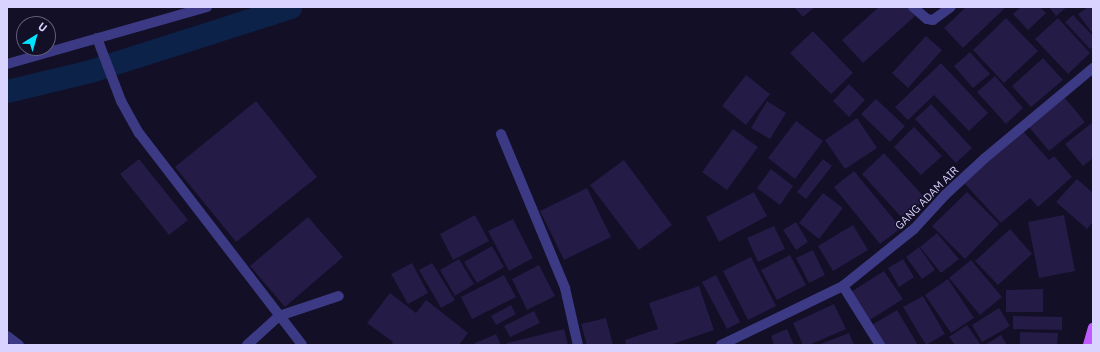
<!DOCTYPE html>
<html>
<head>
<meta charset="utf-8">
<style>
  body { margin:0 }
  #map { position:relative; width:1100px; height:352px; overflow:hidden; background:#130f26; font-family:"IBM Plex Sans",sans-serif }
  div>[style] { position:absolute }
  .canal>* { height:23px; margin:-11.5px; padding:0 11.5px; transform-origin:11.5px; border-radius:11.5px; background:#0c2248 }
  .building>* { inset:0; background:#241b47 }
  .minor>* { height:10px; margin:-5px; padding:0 5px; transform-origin:5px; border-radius:5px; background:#3d3a85 }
  .major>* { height:10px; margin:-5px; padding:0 5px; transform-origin:5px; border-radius:5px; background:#c25bff }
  span { translate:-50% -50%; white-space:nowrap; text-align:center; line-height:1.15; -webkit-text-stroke:3px #130f26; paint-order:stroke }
  .street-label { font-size:11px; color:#d9d4ff }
  .frame { position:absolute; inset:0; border:8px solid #d9d4ff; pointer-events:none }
  .north { position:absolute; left:16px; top:16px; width:40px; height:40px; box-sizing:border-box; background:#130f26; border:1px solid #625e7d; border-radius:50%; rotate:37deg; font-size:11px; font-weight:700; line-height:16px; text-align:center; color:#d9d4ff }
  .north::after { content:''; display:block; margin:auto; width:14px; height:18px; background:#00e5ff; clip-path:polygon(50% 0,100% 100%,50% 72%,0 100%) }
</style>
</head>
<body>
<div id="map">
  <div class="canal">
    <i style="left:7px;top:91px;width:85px;rotate:-13.5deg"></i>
    <i style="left:90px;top:71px;width:210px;rotate:-17.7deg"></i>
  </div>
  <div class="building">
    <i style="clip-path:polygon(794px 7px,815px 7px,803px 17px)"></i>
    <i style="clip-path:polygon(879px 7px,907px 7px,915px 16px,863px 63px,842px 40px)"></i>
    <i style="clip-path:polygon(966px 7px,1006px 7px,963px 48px,944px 28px)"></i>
    <i style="clip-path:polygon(1021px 7px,1040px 7px,1046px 13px,1028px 30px,1013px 14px)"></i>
    <i style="clip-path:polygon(1049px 7px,1067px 7px,1056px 16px)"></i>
    <i style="clip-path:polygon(1088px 7px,1093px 7px,1093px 34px,1078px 14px)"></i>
    <i style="clip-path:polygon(1073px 15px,1093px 36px,1093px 47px,1090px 49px,1065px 22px)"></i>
    <i style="clip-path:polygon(1006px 18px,1038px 51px,1004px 83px,973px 50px)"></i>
    <i style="clip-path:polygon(1058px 18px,1090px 53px,1068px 74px,1035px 39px)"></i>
    <i style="clip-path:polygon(813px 31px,853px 73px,831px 94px,790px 53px)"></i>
    <i style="clip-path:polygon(926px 36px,942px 50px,908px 88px,892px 73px)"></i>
    <i style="clip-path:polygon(970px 52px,990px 74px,973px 88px,954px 66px)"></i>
    <i style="clip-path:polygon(1043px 58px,1063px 80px,1031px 107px,1012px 86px)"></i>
    <i style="clip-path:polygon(941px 63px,988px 113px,969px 131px,934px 95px,908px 120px,895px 107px)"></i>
    <i style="clip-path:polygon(746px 75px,770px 94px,746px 125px,722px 106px)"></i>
    <i style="clip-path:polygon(995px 76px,1023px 108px,1006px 124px,977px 92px)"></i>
    <i style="clip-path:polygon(849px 84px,865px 100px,849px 117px,833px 101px)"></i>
    <i style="clip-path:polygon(1065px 98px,1085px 122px,1049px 151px,1029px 127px)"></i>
    <i style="clip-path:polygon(876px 99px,905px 126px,890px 142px,861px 114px)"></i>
    <i style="clip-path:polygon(256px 101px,317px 177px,236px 242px,175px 167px)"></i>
    <i style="clip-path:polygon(767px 101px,786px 113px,770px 139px,751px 128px)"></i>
    <i style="clip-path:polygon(931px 104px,972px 148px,956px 163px,915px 119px)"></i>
    <i style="clip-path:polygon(857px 118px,877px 148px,845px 169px,825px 140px)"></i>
    <i style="clip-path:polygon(796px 121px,823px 141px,795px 179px,768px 158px)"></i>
    <i style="clip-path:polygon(1093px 122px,1093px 158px,1083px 166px,1065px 144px)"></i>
    <i style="clip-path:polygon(914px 127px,942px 156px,921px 175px,894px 147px)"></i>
    <i style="clip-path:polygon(733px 129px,758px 147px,727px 190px,702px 172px)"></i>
    <i style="clip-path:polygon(1023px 131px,1049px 160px,1054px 156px,1072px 177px,1038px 207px,1030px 198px,1001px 223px,964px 183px)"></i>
    <i style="clip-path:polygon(884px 153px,926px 199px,903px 219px,862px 174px)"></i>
    <i style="clip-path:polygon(139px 159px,188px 220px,169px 235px,120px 174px)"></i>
    <i style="clip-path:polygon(823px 159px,832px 166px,806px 199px,797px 192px)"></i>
    <i style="clip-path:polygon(624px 160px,672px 225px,639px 250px,590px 185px)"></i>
    <i style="clip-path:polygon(771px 169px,793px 186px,780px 205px,757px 188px)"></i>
    <i style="clip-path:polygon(854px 171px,901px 228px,880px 244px,834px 187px)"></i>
    <i style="clip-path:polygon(1077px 179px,1093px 193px,1093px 222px,1087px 229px,1056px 202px)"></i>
    <i style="clip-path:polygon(587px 188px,611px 237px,564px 260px,540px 211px)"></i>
    <i style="clip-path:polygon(754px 192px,767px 216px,719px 242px,706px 217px)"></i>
    <i style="clip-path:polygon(967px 192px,999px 224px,965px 259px,932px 226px)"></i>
    <i style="clip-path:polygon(823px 193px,843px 208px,819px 239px,799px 223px)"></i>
    <i style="clip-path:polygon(475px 215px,489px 241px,453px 260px,440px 234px)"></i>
    <i style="clip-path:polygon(1064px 215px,1075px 271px,1039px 278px,1028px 222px)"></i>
    <i style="clip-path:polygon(308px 217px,343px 257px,285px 307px,250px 266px)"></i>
    <i style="clip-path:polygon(513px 219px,533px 258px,509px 271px,488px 231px)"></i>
    <i style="clip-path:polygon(796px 222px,808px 242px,796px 250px,783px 230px)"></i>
    <i style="clip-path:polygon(853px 225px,868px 250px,833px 271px,818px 246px)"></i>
    <i style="clip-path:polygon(774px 226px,785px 249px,758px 262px,747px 238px)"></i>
    <i style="clip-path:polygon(1010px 229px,1032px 254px,998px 285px,975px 261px)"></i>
    <i style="clip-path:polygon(937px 233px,959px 259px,941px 273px,920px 247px)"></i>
    <i style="clip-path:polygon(492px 246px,504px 267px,477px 283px,464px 262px)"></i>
    <i style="clip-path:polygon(919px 247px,935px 270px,922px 279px,906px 257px)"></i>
    <i style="clip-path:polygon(813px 250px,825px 275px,809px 283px,796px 258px)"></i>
    <i style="clip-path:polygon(790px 255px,806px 285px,777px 300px,761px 270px)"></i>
    <i style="clip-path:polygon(751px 257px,776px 306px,748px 320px,723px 271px)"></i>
    <i style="clip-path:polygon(459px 259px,474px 284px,455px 296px,440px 270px)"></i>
    <i style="clip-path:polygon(903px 259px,914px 277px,899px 287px,888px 268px)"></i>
    <i style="clip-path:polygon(971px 260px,1002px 297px,980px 315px,949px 278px)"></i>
    <i style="clip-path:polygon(412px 263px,428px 293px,408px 304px,391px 274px)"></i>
    <i style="clip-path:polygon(432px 263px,455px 300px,441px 308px,419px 270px)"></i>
    <i style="clip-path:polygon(539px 265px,555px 296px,527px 310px,512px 279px)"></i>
    <i style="clip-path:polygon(884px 271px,903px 299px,870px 320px,851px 292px)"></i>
    <i style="clip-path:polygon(504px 275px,516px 297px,472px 319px,461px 297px)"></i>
    <i style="clip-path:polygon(716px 275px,740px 322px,727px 329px,702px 282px)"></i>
    <i style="clip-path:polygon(948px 279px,974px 318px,951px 333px,925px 295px)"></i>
    <i style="clip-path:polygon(699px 286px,714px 330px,670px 345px,626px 345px,625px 340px,658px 329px,649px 303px)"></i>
    <i style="clip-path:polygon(1043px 289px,1043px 312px,1006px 312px,1006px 290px)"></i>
    <i style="clip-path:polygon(390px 293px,416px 313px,426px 300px,468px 333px,459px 345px,391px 345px,393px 342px,367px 323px)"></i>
    <i style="clip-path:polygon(923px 296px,945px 334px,926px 345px,903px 307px)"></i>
    <i style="clip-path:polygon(834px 304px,846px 329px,809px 345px,803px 345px,793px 323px)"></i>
    <i style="clip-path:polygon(511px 305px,516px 314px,496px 325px,491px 316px)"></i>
    <i style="clip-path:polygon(999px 308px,1010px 326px,982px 342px,972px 325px)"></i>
    <i style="clip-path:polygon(897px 310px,918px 345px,884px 345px,872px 325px)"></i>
    <i style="clip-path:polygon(534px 311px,540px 323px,510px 337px,504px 326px)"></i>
    <i style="clip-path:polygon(1013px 316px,1062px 317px,1062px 330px,1013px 329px)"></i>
    <i style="clip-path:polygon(606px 318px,613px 345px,587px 345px,581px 324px)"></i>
    <i style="clip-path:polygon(967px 325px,981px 345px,955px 345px,949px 337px)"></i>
    <i style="clip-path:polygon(564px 329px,568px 345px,507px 345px,507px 343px)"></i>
    <i style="clip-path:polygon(787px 329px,794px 345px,774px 345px,771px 336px)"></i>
    <i style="clip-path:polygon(1020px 332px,1058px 333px,1057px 345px,1020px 345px)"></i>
    <i style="clip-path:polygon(849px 333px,854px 345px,818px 345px)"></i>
    <i style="clip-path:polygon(496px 334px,501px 345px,471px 345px)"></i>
    <i style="clip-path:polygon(1001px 335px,1007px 345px,985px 345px)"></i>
  </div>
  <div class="minor">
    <i style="left:913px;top:7px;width:18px;rotate:41deg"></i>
    <i style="left:927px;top:19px;width:6px;rotate:9deg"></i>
    <i style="left:933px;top:20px;width:22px;rotate:-36deg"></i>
    <i style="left:97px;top:38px;width:67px;rotate:69.1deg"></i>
    <i style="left:121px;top:101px;width:37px;rotate:61deg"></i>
    <i style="left:139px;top:133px;width:267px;rotate:52.4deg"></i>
    <i style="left:7px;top:64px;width:208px;rotate:-15.9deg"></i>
    <i style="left:501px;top:134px;width:167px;rotate:67.4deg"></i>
    <i style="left:565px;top:288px;width:58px;rotate:77.2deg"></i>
    <i style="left:843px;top:286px;width:70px;rotate:57.9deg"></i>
    <i style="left:7px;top:336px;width:15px;rotate:37deg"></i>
    <i style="left:247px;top:345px;width:43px;rotate:-42.2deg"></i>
    <i style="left:279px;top:316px;width:63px;rotate:-18.4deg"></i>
    <i style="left:721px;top:345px;width:136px;rotate:-25.8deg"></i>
    <i style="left:843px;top:286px;width:91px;rotate:-38.8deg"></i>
    <i style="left:914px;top:229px;width:46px;rotate:-47.6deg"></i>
    <i style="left:945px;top:195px;width:54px;rotate:-42.8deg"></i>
    <i style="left:985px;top:158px;width:141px;rotate:-39.8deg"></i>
  </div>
  <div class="major">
    <i style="left:1088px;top:345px;width:18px;rotate:-74deg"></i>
  </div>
  <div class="street-label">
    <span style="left:927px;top:198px;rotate:-45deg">GANG ADAM AIR</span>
  </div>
  <div class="frame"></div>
  <div class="north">U</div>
</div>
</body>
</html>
